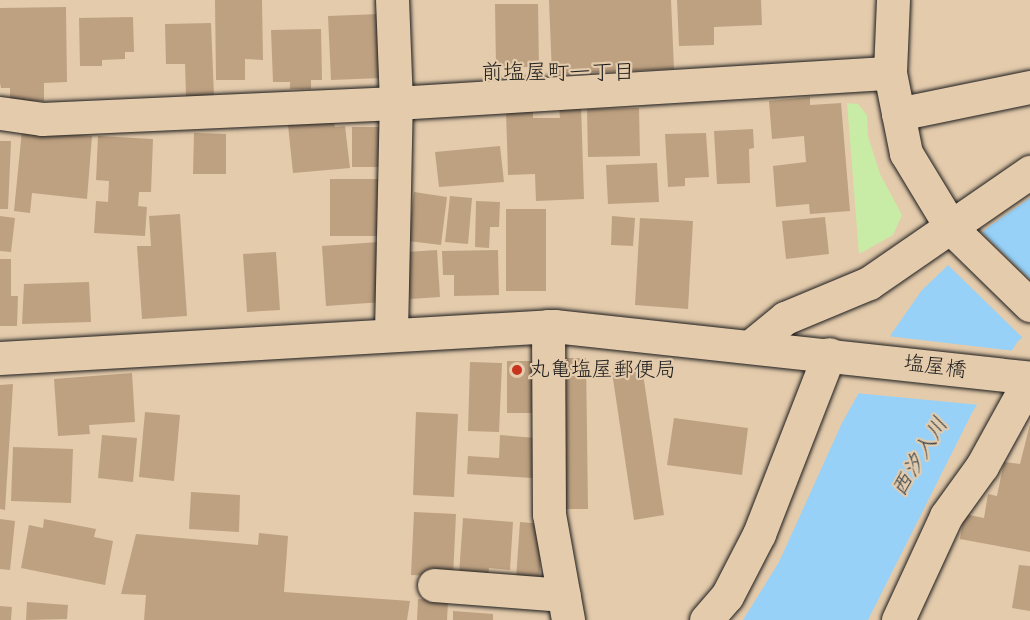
<!DOCTYPE html>
<html>
<head>
<meta charset="utf-8">
<style>
  body { margin:0 }
  #map { position:relative; width:1030px; height:620px; overflow:hidden; background:#e4cbac; font-family:Pangolin,"Klee One",sans-serif }
  div>[style] { position:absolute }
  .green>* { inset:0; background:#c8eba5 }
  .water>* { inset:0; background:#97d1f7 }
  .pier>* { inset:0; background:#e4cbac }
  .building>* { inset:0; background:#bea181 }
  .roads { filter:drop-shadow(0 0 2px #1c1c1c) drop-shadow(0 0 2px #1c1c1c) }
  .minor>* { height:33px; margin:-16.5px; padding:0 16.5px; transform-origin:16.5px; border-radius:16.5px; background:#e4cbac }
  .dots>* { width:16px; height:16px; translate:-50% -50%; box-sizing:border-box; border:3px solid #e4cbac; border-radius:50% }
  span { translate:-50% -50%; white-space:nowrap; text-align:center; line-height:1.15; -webkit-text-stroke:4.5px #e4cbac; paint-order:stroke }
  .street-label { font-size:21px; color:#1c1c1c }
  .poi-label { font-size:21px; color:#1c1c1c }
  .left { translate:0 -50%; text-align:left }
  .neighbourhood-label { font-size:22px; color:#1c1c1c }
  .water-label { font-size:22px; color:#354048; font-style:italic }
</style>
</head>
<body>
<div id="map">
  <div class="green">
    <i style="clip-path:polygon(847px 103px,858px 104px,867px 115px,868px 136px,880px 174px,902px 215px,893px 235px,859px 254px)"></i>
  </div>
  <div class="water">
    <i style="clip-path:polygon(1030px 198px,1030px 332px,1018px 341px,973px 411px,868px 620px,743px 620px,779px 562px,842px 423px,892px 333px,922px 290px,987px 228px)"></i>
  </div>
  <div class="pier">
    <i style="clip-path:polygon(981px 231px,1030px 279px,1030px 336px,1025px 340px,946px 263px)"></i>
    <i style="clip-path:polygon(887px 336px,1015px 351px,980px 405px,855px 393px)"></i>
  </div>
  <div class="building">
    <i style="clip-path:polygon(215px 0,262px 0,263px 60px,245px 59px,245px 80px,216px 80px)"></i>
    <i style="clip-path:polygon(549px 0,671px 0,674px 69px,552px 74px)"></i>
    <i style="clip-path:polygon(677px 0,761px 0,762px 25px,714px 27px,714px 45px,679px 46px)"></i>
    <i style="clip-path:polygon(495px 4px,538px 4px,539px 67px,496px 67px)"></i>
    <i style="clip-path:polygon(66px 7px,67px 82px,44px 83px,44px 101px,10px 101px,10px 88px,1px 88px,0 83px,0 8px)"></i>
    <i style="clip-path:polygon(379px 14px,382px 78px,331px 80px,328px 16px)"></i>
    <i style="clip-path:polygon(133px 17px,134px 52px,125px 52px,125px 59px,102px 60px,102px 66px,80px 66px,79px 18px)"></i>
    <i style="clip-path:polygon(211px 23px,214px 96px,186px 96px,185px 64px,166px 64px,165px 24px)"></i>
    <i style="clip-path:polygon(321px 29px,322px 80px,311px 80px,311px 89px,290px 89px,290px 82px,273px 82px,271px 30px)"></i>
    <i style="clip-path:polygon(810px 97px,810px 105px,841px 103px,850px 211px,810px 214px,809px 204px,776px 207px,773px 166px,806px 162px,804px 136px,772px 139px,769px 101px)"></i>
    <i style="clip-path:polygon(581px 105px,584px 199px,536px 201px,535px 174px,508px 175px,506px 110px,533px 110px,533px 118px,560px 118px,559px 106px)"></i>
    <i style="clip-path:polygon(639px 108px,640px 156px,588px 157px,587px 109px)"></i>
    <i style="clip-path:polygon(334px 121px,335px 127px,345px 126px,350px 168px,293px 173px,288px 125px)"></i>
    <i style="clip-path:polygon(352px 127px,383px 127px,383px 167px,352px 167px)"></i>
    <i style="clip-path:polygon(753px 129px,754px 148px,749px 149px,750px 183px,717px 184px,714px 131px)"></i>
    <i style="clip-path:polygon(22px 130px,92px 136px,87px 199px,32px 193px,30px 213px,14px 211px)"></i>
    <i style="clip-path:polygon(194px 133px,226px 134px,226px 174px,193px 174px)"></i>
    <i style="clip-path:polygon(706px 133px,709px 177px,685px 178px,685px 186px,668px 187px,665px 134px)"></i>
    <i style="clip-path:polygon(98px 136px,153px 139px,151px 192px,139px 192px,138px 206px,147px 207px,145px 236px,94px 233px,96px 201px,108px 202px,109px 181px,96px 180px)"></i>
    <i style="clip-path:polygon(0 141px,11px 141px,8px 209px,0 209px)"></i>
    <i style="clip-path:polygon(500px 146px,504px 182px,439px 187px,435px 152px)"></i>
    <i style="clip-path:polygon(657px 163px,659px 202px,608px 204px,606px 165px)"></i>
    <i style="clip-path:polygon(330px 179px,382px 179px,383px 236px,330px 236px)"></i>
    <i style="clip-path:polygon(414px 192px,447px 197px,441px 245px,408px 241px)"></i>
    <i style="clip-path:polygon(450px 196px,472px 198px,468px 244px,445px 242px)"></i>
    <i style="clip-path:polygon(476px 201px,500px 202px,499px 227px,490px 227px,489px 248px,475px 247px)"></i>
    <i style="clip-path:polygon(506px 209px,546px 209px,546px 291px,506px 291px)"></i>
    <i style="clip-path:polygon(180px 214px,187px 316px,142px 319px,137px 246px,151px 246px,149px 216px)"></i>
    <i style="clip-path:polygon(0 216px,15px 218px,11px 252px,0 251px)"></i>
    <i style="clip-path:polygon(612px 216px,635px 218px,633px 246px,611px 245px)"></i>
    <i style="clip-path:polygon(825px 217px,829px 254px,786px 259px,782px 221px)"></i>
    <i style="clip-path:polygon(640px 218px,693px 221px,688px 309px,635px 305px)"></i>
    <i style="clip-path:polygon(379px 242px,383px 302px,326px 306px,322px 246px)"></i>
    <i style="clip-path:polygon(437px 250px,440px 297px,410px 299px,407px 252px)"></i>
    <i style="clip-path:polygon(498px 250px,499px 295px,454px 296px,454px 275px,443px 275px,442px 251px)"></i>
    <i style="clip-path:polygon(276px 252px,280px 310px,247px 312px,243px 254px)"></i>
    <i style="clip-path:polygon(0 259px,11px 259px,11px 296px,18px 296px,17px 326px,0 326px)"></i>
    <i style="clip-path:polygon(89px 282px,91px 322px,22px 324px,24px 284px)"></i>
    <i style="clip-path:polygon(559px 358px,586px 358px,588px 509px,561px 509px)"></i>
    <i style="clip-path:polygon(507px 361px,536px 361px,536px 413px,507px 413px)"></i>
    <i style="clip-path:polygon(470px 362px,502px 363px,499px 432px,468px 431px)"></i>
    <i style="clip-path:polygon(642px 367px,664px 515px,634px 520px,612px 372px)"></i>
    <i style="clip-path:polygon(132px 373px,135px 422px,89px 425px,90px 434px,58px 436px,54px 379px)"></i>
    <i style="clip-path:polygon(13px 384px,5px 510px,0 509px,0 385px)"></i>
    <i style="clip-path:polygon(145px 412px,180px 415px,174px 481px,139px 477px)"></i>
    <i style="clip-path:polygon(416px 412px,458px 414px,454px 497px,413px 495px)"></i>
    <i style="clip-path:polygon(674px 418px,748px 428px,742px 475px,667px 465px)"></i>
    <i style="clip-path:polygon(1030px 424px,1030px 552px,960px 539px,964px 514px,984px 518px,988px 494px,997px 496px,1004px 462px,1020px 464px)"></i>
    <i style="clip-path:polygon(102px 435px,137px 438px,133px 482px,98px 478px)"></i>
    <i style="clip-path:polygon(500px 435px,536px 438px,533px 478px,467px 474px,468px 456px,499px 458px)"></i>
    <i style="clip-path:polygon(13px 447px,73px 449px,71px 503px,11px 501px)"></i>
    <i style="clip-path:polygon(191px 492px,240px 495px,239px 532px,189px 529px)"></i>
    <i style="clip-path:polygon(414px 512px,456px 514px,453px 577px,411px 575px)"></i>
    <i style="clip-path:polygon(463px 518px,513px 522px,510px 570px,489px 568px,488px 577px,459px 574px)"></i>
    <i style="clip-path:polygon(0 519px,15px 521px,10px 570px,0 569px)"></i>
    <i style="clip-path:polygon(44px 519px,96px 529px,94px 537px,113px 541px,105px 585px,21px 568px,29px 525px,43px 528px)"></i>
    <i style="clip-path:polygon(520px 522px,543px 524px,539px 581px,516px 579px)"></i>
    <i style="clip-path:polygon(259px 533px,288px 536px,284px 592px,410px 601px,407px 620px,144px 620px,146px 595px,121px 594px,136px 534px,258px 545px)"></i>
    <i style="clip-path:polygon(1019px 565px,1030px 566px,1030px 611px,1012px 608px)"></i>
    <i style="clip-path:polygon(418px 599px,448px 601px,447px 620px,417px 620px)"></i>
    <i style="clip-path:polygon(27px 602px,68px 605px,67px 619px,26px 620px)"></i>
    <i style="clip-path:polygon(0 606px,12px 607px,11px 620px,0 620px)"></i>
    <i style="clip-path:polygon(453px 611px,493px 614px,493px 620px,453px 620px)"></i>
  </div>
  <div class="roads">
    <div class="minor">
      <i style="left:893px;top:0;width:73px;rotate:92.4deg"></i>
      <i style="left:890px;top:73px;width:82px;rotate:78.7deg"></i>
      <i style="left:906px;top:153px;width:89px;rotate:58.8deg"></i>
      <i style="left:952px;top:229px;width:109px;rotate:44.3deg"></i>
      <i style="left:0;top:113px;width:42px;rotate:8.1deg"></i>
      <i style="left:42px;top:119px;width:354px;rotate:-2.6deg"></i>
      <i style="left:396px;top:103px;width:495px;rotate:-3.5deg"></i>
      <i style="left:898px;top:114px;width:135px;rotate:-11.6deg"></i>
      <i style="left:548px;top:326px;width:188px;rotate:89.7deg"></i>
      <i style="left:549px;top:514px;width:108px;rotate:79.8deg"></i>
      <i style="left:391px;top:333px;width:230px;rotate:-88.8deg"></i>
      <i style="left:396px;top:103px;width:103px;rotate:-92.2deg"></i>
      <i style="left:752px;top:345px;width:43px;rotate:-39.3deg"></i>
      <i style="left:785px;top:318px;width:91px;rotate:-22.6deg"></i>
      <i style="left:869px;top:283px;width:196px;rotate:-34.6deg"></i>
      <i style="left:0;top:358px;width:555px;rotate:-3.31deg"></i>
      <i style="left:554px;top:326px;width:479px;rotate:6.2deg"></i>
      <i style="left:434px;top:585px;width:130px;rotate:4.4deg"></i>
      <i style="left:706px;top:620px;width:32px;rotate:-49deg"></i>
      <i style="left:727px;top:596px;width:70px;rotate:-62.7deg"></i>
      <i style="left:759px;top:534px;width:193px;rotate:-68.7deg"></i>
      <i style="left:898px;top:620px;width:115px;rotate:-65.2deg"></i>
      <i style="left:946px;top:516px;width:62px;rotate:-54.2deg"></i>
      <i style="left:982px;top:466px;width:99px;rotate:-61.1deg"></i>
    </div>
  </div>
  <div class="dots">
    <i style="left:517px;top:370px;background:#c8321e"></i>
  </div>
  <div class="street-label">
    <span style="left:935px;top:367px;rotate:7deg">塩屋橋</span>
  </div>
  <div class="poi-label">
    <span class="left" style="left:529px;top:370px">丸亀塩屋郵便局</span>
  </div>
  <div class="neighbourhood-label">
    <span style="left:558px;top:73px">前塩屋町一丁目</span>
  </div>
  <div class="water-label">
    <span style="left:920px;top:457px;rotate:-59deg">西汐入川</span>
  </div>
</div>
</body>
</html>
